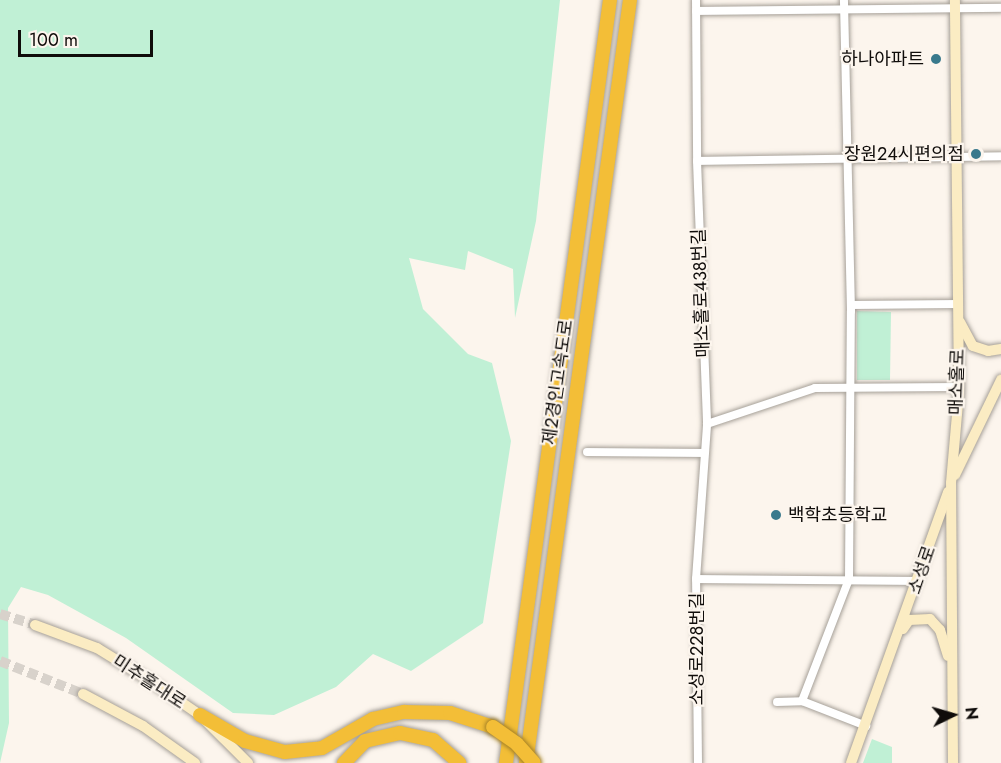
<!DOCTYPE html>
<html>
<head>
<meta charset="utf-8">
<style>
  body { margin:0 }
  #map { position:relative; width:1001px; height:763px; overflow:hidden; background:#fcf5ed; font-family:Jost,"Noto Sans KR",sans-serif }
  div>[style] { position:absolute }
  .green>* { inset:0; background:#c0f0d5 }
  .secondary-tunnel>* { height:10px; margin-top:-5px; transform-origin:0; background:repeating-linear-gradient(90deg,#d8d2cb 0 10px,transparent 0 15px) }
  .roads { filter:drop-shadow(0 0 2px #a6a098) drop-shadow(0 0 2px #a6a098) }
  .street>* { height:8px; margin:-4px; padding:0 4px; transform-origin:4px; border-radius:4px; background:#fff }
  .secondary>* { height:10px; margin:-5px; padding:0 5px; transform-origin:5px; border-radius:5px; background:#fbecc3 }
  .highway>* { height:14px; margin:-7px; padding:0 7px; transform-origin:7px; border-radius:7px; background:#f3be37 }
  .bridges { filter:drop-shadow(0 0 2px #a38027) drop-shadow(0 0 2px #a38027) }
  .highway-bridge>* { height:14px; margin:-7px; padding:0 7px; transform-origin:7px; border-radius:7px; background:#f3be37 }
  .dots>* { width:16px; height:16px; translate:-50% -50%; box-sizing:border-box; border:3px solid #fcf5ed; border-radius:50% }
  span { translate:-50% -50%; white-space:nowrap; text-align:center; line-height:1.15; -webkit-text-stroke:4.5px #fcf5ed; paint-order:stroke }
  .poi-label { font-size:18px; color:#0f0c0a }
  .right { translate:-100% -50%; text-align:right }
  .left { translate:0 -50%; text-align:left }
  .street-label { font-size:18px; color:#0f0c0a }
  .north { position:absolute; left:923px; top:685px; width:60px; height:60px; -webkit-text-stroke:4px #fcf5ed; paint-order:stroke; rotate:85deg; font-size:16px; font-weight:700; line-height:24px; text-align:center; color:#0f0c0a }
  .north::after { content:''; display:block; margin:auto; width:21px; height:27px; background:#0f0c0a; clip-path:polygon(50% 0,100% 100%,50% 72%,0 100%) }
  .scale { position:absolute; left:18px; top:30px; width:135px; height:27px; box-sizing:border-box; border:3px solid #0f0c0a; border-top:0; padding-left:8px; font-size:18px; line-height:21px; white-space:nowrap; color:#0f0c0a; -webkit-text-stroke:4px #fcf5ed; paint-order:stroke }
</style>
</head>
<body>
<div id="map">
  <div class="green">
    <i style="clip-path:polygon(0 0,560px 0,536px 221px,515px 318px,513px 269px,468px 251px,465px 270px,409px 258px,423px 309px,468px 354px,492px 363px,511px 441px,483px 623px,411px 671px,373px 654px,336px 687px,274px 715px,233px 713px,126px 638px,48px 595px,21px 587px,8px 608px,9px 723px,0 763px)"></i>
    <i style="clip-path:polygon(857px 311px,891px 312px,890px 380px,857px 380px)"></i>
    <i style="clip-path:polygon(872px 739px,892px 747px,892px 763px,863px 763px)"></i>
  </div>
  <div class="secondary-tunnel">
    <i style="left:0;top:614px;width:37px;rotate:17deg"></i>
    <i style="left:0;top:661px;width:89px;rotate:21.7deg"></i>
  </div>
  <div class="roads">
    <div class="street">
      <i style="left:696px;top:0;width:161px;rotate:89.6deg"></i>
      <i style="left:697px;top:161px;width:263px;rotate:87.8deg"></i>
      <i style="left:696px;top:11px;width:305px;rotate:-0.6deg"></i>
      <i style="left:697px;top:161px;width:304px;rotate:-0.9deg"></i>
      <i style="left:851px;top:305px;width:107px;rotate:-0.5deg"></i>
      <i style="left:587px;top:452px;width:116px;rotate:0.5deg"></i>
      <i style="left:696px;top:579px;width:222px;rotate:0.5deg"></i>
      <i style="left:802px;top:701px;width:131px;rotate:-68.9deg"></i>
      <i style="left:849px;top:579px;width:268px;rotate:-89.6deg"></i>
      <i style="left:851px;top:311px;width:311px;rotate:-91.3deg"></i>
      <i style="left:777px;top:702px;width:25px;rotate:-2deg"></i>
      <i style="left:802px;top:701px;width:69px;rotate:21.3deg"></i>
      <i style="left:698px;top:763px;width:184px;rotate:-90.6deg"></i>
      <i style="left:696px;top:579px;width:155px;rotate:-85.9deg"></i>
      <i style="left:707px;top:424px;width:114px;rotate:-18.4deg"></i>
      <i style="left:815px;top:388px;width:144px;rotate:-0.4deg"></i>
    </div>
    <div class="secondary">
      <i style="left:960px;top:322px;width:27px;rotate:62deg"></i>
      <i style="left:973px;top:346px;width:16px;rotate:18deg"></i>
      <i style="left:988px;top:351px;width:13px;rotate:-9deg"></i>
      <i style="left:955px;top:475px;width:106px;rotate:-64.2deg"></i>
      <i style="left:35px;top:625px;width:66px;rotate:20.4deg"></i>
      <i style="left:97px;top:648px;width:61px;rotate:31.6deg"></i>
      <i style="left:149px;top:680px;width:62px;rotate:34.5deg"></i>
      <i style="left:200px;top:715px;width:68px;rotate:45deg"></i>
      <i style="left:903px;top:629px;width:11px;rotate:-56deg"></i>
      <i style="left:909px;top:620px;width:21px;rotate:-3deg"></i>
      <i style="left:930px;top:619px;width:15px;rotate:48deg"></i>
      <i style="left:940px;top:630px;width:27px;rotate:73deg"></i>
      <i style="left:83px;top:694px;width:68px;rotate:28.1deg"></i>
      <i style="left:143px;top:726px;width:64px;rotate:35.4deg"></i>
      <i style="left:851px;top:763px;width:288px;rotate:-70.3deg"></i>
      <i style="left:953px;top:763px;width:280px;rotate:-90.4deg"></i>
      <i style="left:951px;top:483px;width:92px;rotate:-85deg"></i>
      <i style="left:959px;top:391px;width:391px;rotate:-90.6deg"></i>
    </div>
    <div class="highway">
      <i style="left:200px;top:715px;width:52px;rotate:30deg"></i>
      <i style="left:245px;top:741px;width:41px;rotate:15.4deg"></i>
      <i style="left:285px;top:752px;width:37px;rotate:-6deg"></i>
      <i style="left:322px;top:748px;width:59px;rotate:-29.6deg"></i>
      <i style="left:373px;top:719px;width:32px;rotate:-13deg"></i>
      <i style="left:404px;top:712px;width:46px;rotate:1.2deg"></i>
      <i style="left:450px;top:713px;width:45px;rotate:18deg"></i>
      <i style="left:344px;top:763px;width:30px;rotate:-46deg"></i>
      <i style="left:365px;top:741px;width:36px;rotate:-13deg"></i>
      <i style="left:400px;top:733px;width:34px;rotate:12deg"></i>
      <i style="left:433px;top:740px;width:35px;rotate:41deg"></i>
      <i style="left:506px;top:763px;width:770px;rotate:-82.24deg"></i>
      <i style="left:526px;top:763px;width:770px;rotate:-82.24deg"></i>
    </div>
  </div>
  <div class="bridges">
    <div class="highway-bridge">
      <i style="left:493px;top:727px;width:29px;rotate:35deg"></i>
      <i style="left:517px;top:744px;width:25px;rotate:48deg"></i>
    </div>
  </div>
  <div class="dots">
    <i style="left:936px;top:59px;background:#39798c"></i>
    <i style="left:976px;top:154px;background:#39798c"></i>
    <i style="left:776px;top:515px;background:#39798c"></i>
  </div>
  <div class="poi-label">
    <span class="right" style="left:924px;top:59px">하나아파트</span>
    <span class="right" style="left:964px;top:154px">장원24시편의점</span>
    <span class="left" style="left:788px;top:515px">백학초등학교</span>
  </div>
  <div class="street-label">
    <span style="left:701px;top:293px;rotate:-92deg">매소홀로438번길</span>
    <span style="left:558px;top:382px;rotate:-82deg">제2경인고속도로</span>
    <span style="left:957px;top:382px;rotate:-88deg">매소홀로</span>
    <span style="left:922px;top:570px;rotate:-71deg">소성로</span>
    <span style="left:697px;top:649px;rotate:-90deg">소성로228번길</span>
    <span style="left:149px;top:682px;rotate:33deg">미추홀대로</span>
  </div>
  <div class="north">N</div>
  <div class="scale">100 m</div>
</div>
</body>
</html>
